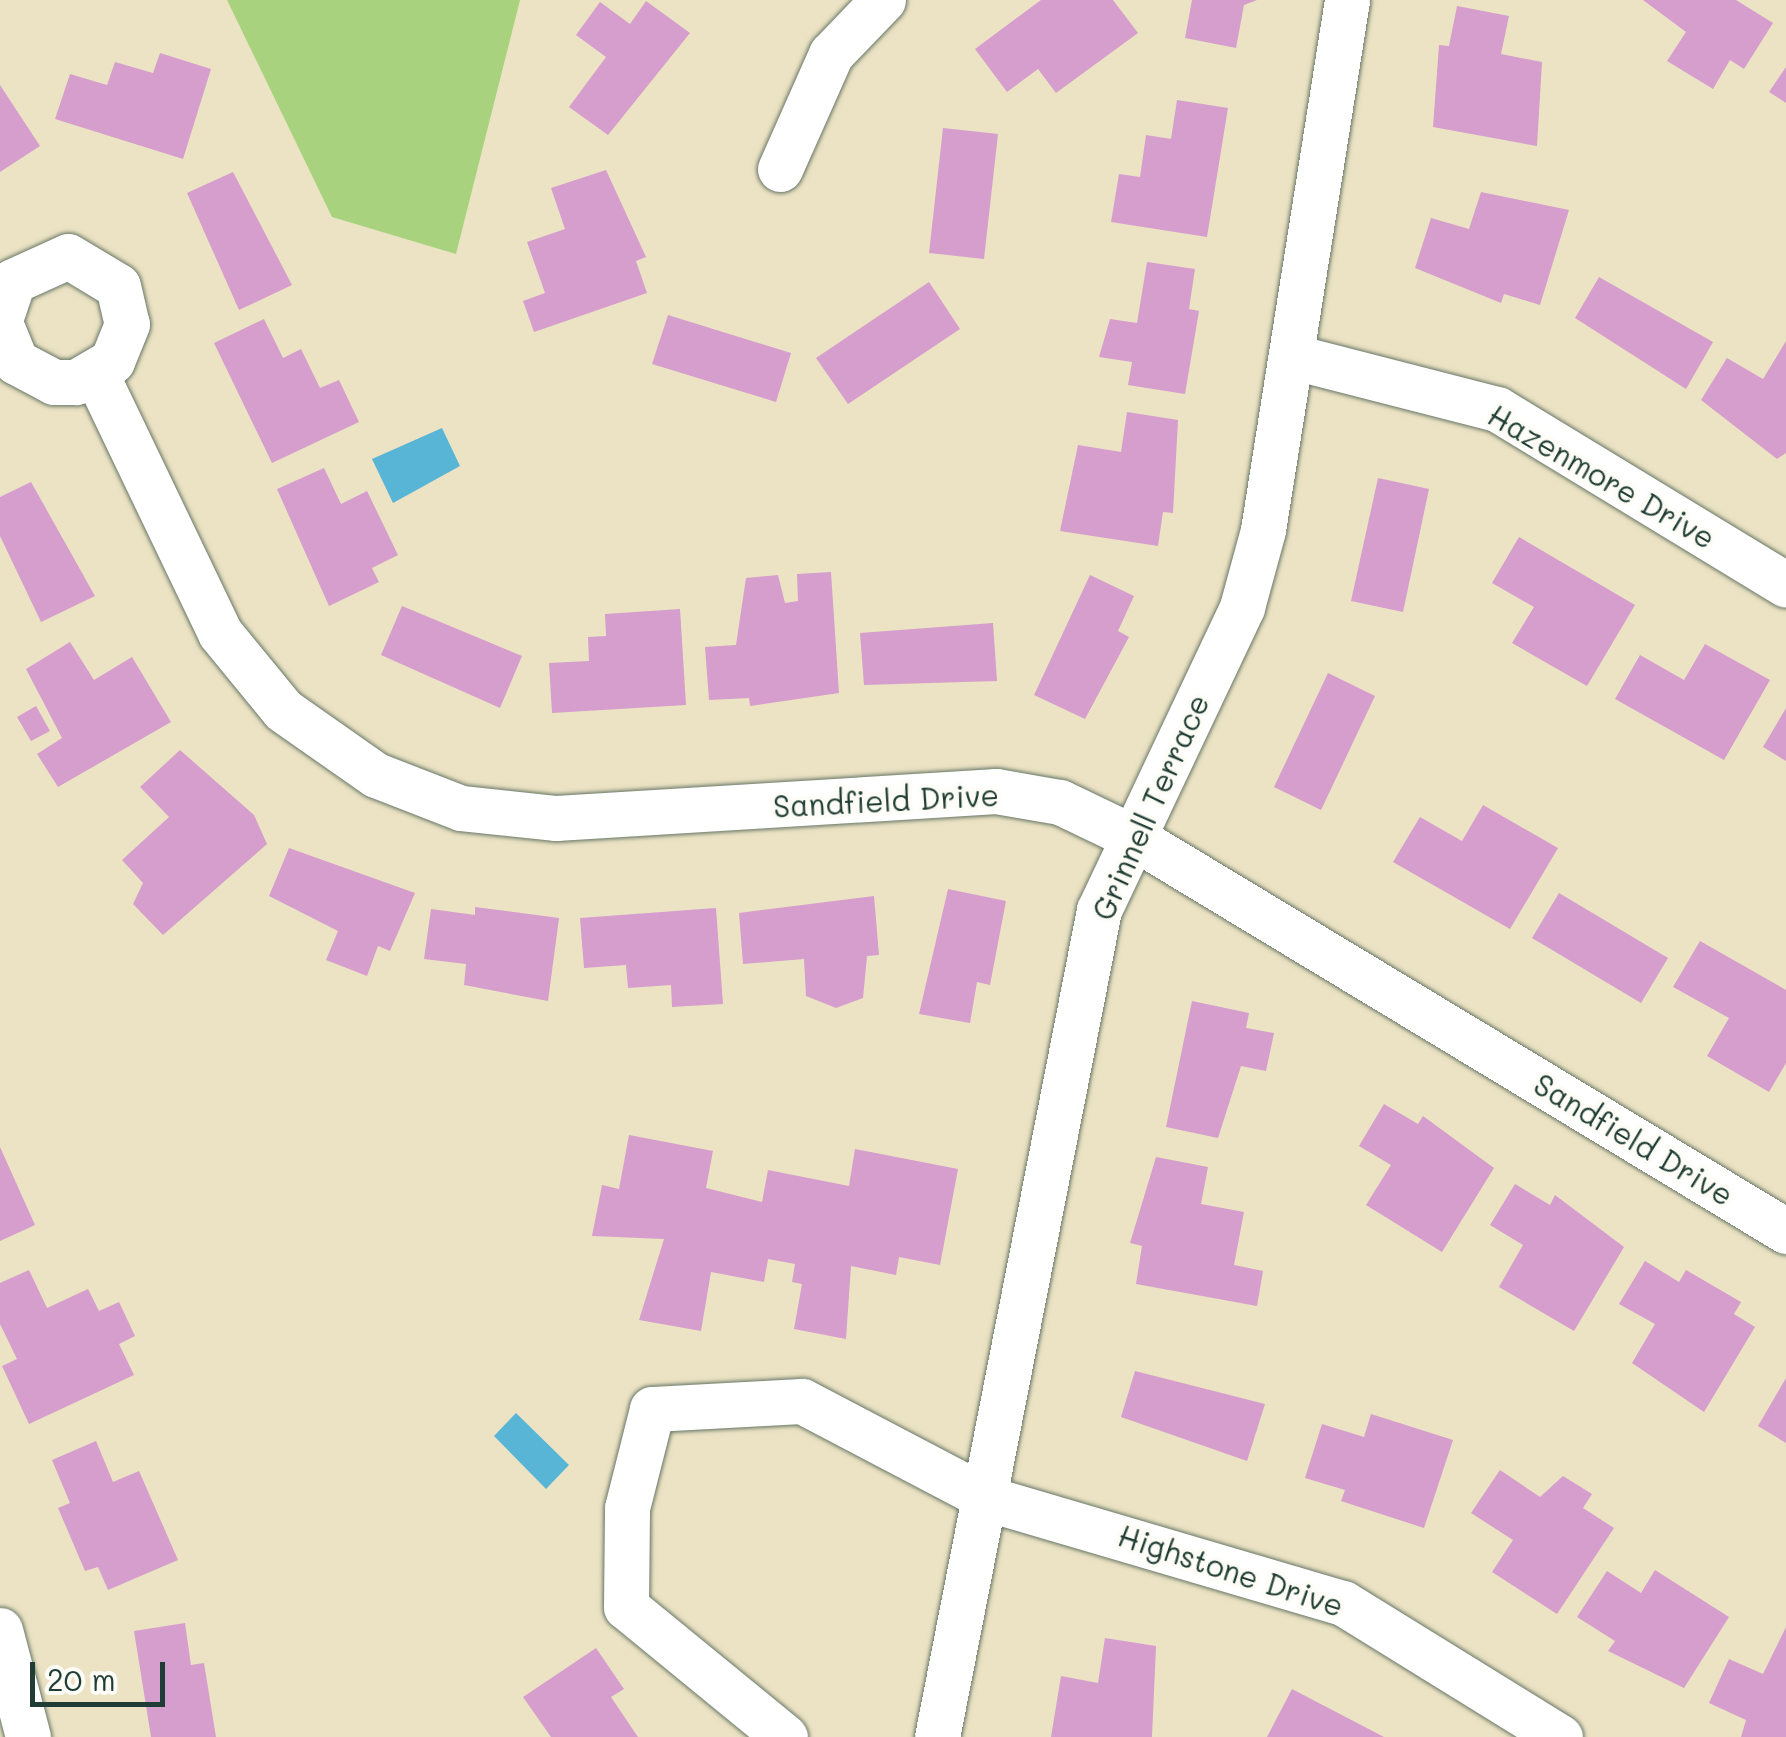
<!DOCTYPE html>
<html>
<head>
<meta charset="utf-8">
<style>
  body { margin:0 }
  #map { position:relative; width:1786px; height:1737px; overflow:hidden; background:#ece3c4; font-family:Mali,sans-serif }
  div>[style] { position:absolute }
  .green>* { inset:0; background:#a8d27e }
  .water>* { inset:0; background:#58b5d6 }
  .building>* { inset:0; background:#d59ecc }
  .roads { filter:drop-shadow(0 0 2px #677766) drop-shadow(0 0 2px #677766) }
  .street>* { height:45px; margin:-22.5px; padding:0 22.5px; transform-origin:22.5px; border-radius:22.5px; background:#fff }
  span { translate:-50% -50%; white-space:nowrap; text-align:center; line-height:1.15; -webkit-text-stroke:8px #fdfcf7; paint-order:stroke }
  .street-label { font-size:30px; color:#1f3d34 }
  .scale { position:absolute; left:30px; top:1662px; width:135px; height:45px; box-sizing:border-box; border:5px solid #1f3d34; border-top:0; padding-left:12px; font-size:30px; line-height:35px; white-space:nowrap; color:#1f3d34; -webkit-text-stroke:8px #fdfcf7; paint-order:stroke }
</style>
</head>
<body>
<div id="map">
  <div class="green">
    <i style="clip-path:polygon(227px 0,520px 0,456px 254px,332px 217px)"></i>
  </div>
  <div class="water">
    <i style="clip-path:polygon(442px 428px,460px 466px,393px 503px,372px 459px)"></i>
    <i style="clip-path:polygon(516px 1413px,569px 1465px,546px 1489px,494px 1436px)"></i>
  </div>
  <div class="building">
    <i style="clip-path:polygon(1041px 0,1113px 0,1138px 33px,1056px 93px,1038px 69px,1007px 92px,975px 49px)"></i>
    <i style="clip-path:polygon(1192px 0,1257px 0,1244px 5px,1236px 48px,1185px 38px)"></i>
    <i style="clip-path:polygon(1643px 0,1736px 0,1773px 23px,1744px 69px,1730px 60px,1713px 89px,1667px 61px,1686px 32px)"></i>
    <i style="clip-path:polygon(646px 1px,690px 33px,608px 135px,569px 107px,606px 57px,576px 35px,600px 2px,630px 24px)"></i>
    <i style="clip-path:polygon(1457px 6px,1509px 16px,1501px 54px,1542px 62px,1537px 146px,1433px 127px,1439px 45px,1449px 46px)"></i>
    <i style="clip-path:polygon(160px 53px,211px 69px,183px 159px,55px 119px,70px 74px,107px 85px,115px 62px,153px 73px)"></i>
    <i style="clip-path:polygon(1786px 67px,1786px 103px,1769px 92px)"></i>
    <i style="clip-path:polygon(0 85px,40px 146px,0 172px)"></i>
    <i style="clip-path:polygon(1177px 100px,1228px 108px,1207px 237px,1111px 222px,1119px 174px,1140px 177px,1146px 135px,1171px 139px)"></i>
    <i style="clip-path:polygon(943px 128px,998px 134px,984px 259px,929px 253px)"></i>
    <i style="clip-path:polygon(606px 170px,646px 257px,636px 261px,647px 293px,534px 332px,523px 301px,545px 293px,527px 242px,565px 229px,551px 188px)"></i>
    <i style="clip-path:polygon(233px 172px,292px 285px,239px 310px,187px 193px)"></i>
    <i style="clip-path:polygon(1481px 192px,1569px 210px,1540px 305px,1504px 294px,1501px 303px,1415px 268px,1431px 218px,1469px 229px)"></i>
    <i style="clip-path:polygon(1147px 262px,1195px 269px,1189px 309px,1199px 311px,1185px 394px,1128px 385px,1132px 362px,1099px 357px,1110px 319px,1137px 323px)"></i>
    <i style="clip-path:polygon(1599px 277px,1713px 342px,1686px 389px,1575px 318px)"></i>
    <i style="clip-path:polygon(929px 282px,960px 329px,848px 404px,816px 358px)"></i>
    <i style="clip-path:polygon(668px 315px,791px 353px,776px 402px,652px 364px)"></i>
    <i style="clip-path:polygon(264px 319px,283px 358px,301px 349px,320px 388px,339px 380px,359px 422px,272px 463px,214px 343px)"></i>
    <i style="clip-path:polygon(1786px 341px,1786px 453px,1777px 459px,1701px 400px,1727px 358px,1763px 379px)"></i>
    <i style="clip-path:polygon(1127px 412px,1178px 420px,1173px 513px,1163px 512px,1158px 546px,1060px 531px,1078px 445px,1121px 452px)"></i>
    <i style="clip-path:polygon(324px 468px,341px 504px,367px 491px,398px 555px,372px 568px,379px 582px,329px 606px,277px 489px)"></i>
    <i style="clip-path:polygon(1378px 478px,1429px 489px,1403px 612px,1351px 601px)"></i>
    <i style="clip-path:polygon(31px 482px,95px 596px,41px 622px,0 536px,0 497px)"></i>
    <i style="clip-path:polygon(1519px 537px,1635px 605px,1587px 686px,1512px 643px,1534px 607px,1492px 583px)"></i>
    <i style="clip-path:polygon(831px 572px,839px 693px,750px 706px,749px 698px,709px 700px,705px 647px,736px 645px,746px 578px,778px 575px,785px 603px,798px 601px,797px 574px)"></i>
    <i style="clip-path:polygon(1090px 575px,1134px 596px,1118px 631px,1129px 637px,1085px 719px,1034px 695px)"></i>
    <i style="clip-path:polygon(402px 606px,522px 656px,500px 708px,381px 655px)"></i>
    <i style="clip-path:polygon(680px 609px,686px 705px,552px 713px,549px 663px,589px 661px,588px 637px,606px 636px,605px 614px)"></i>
    <i style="clip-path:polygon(993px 623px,997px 681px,864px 685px,860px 633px)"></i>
    <i style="clip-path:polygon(70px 642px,94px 680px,132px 657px,171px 722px,58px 787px,37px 754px,62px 738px,26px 669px)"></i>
    <i style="clip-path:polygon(1705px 644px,1770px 680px,1724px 760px,1615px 699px,1640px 655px,1684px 680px)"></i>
    <i style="clip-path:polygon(1328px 673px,1375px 696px,1321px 810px,1274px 787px)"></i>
    <i style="clip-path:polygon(36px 706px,50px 731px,31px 741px,17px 717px)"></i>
    <i style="clip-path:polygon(1786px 708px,1786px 761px,1763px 747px)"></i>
    <i style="clip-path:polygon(180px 750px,254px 815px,267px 844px,163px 935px,133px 904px,143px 883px,122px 860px,169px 817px,140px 787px)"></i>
    <i style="clip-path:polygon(1483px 805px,1558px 848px,1510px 929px,1393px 862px,1420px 817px,1462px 841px)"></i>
    <i style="clip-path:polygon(289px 848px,415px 893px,390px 951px,378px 946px,367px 976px,326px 960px,338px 931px,269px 896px)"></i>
    <i style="clip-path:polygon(948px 889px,1006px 901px,990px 985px,977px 982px,970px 1023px,919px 1014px)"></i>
    <i style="clip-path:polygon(1559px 893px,1668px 958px,1641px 1003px,1532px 938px)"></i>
    <i style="clip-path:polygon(874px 896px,879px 955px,867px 956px,863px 998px,836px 1008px,806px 996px,804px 959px,743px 964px,739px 913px)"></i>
    <i style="clip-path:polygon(475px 907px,559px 918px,548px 1001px,464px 985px,466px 964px,424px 959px,431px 909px,475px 915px)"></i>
    <i style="clip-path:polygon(716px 908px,723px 1004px,672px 1007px,671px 985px,628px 988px,626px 965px,584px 968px,580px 918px)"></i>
    <i style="clip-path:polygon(1700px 941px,1786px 990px,1786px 1063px,1769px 1092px,1707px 1056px,1729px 1018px,1673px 987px)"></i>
    <i style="clip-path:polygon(1192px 1001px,1249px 1013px,1246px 1028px,1274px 1033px,1266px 1071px,1241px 1066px,1218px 1138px,1166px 1127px)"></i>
    <i style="clip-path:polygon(1384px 1104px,1418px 1124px,1423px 1116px,1494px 1168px,1442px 1252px,1366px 1205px,1391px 1165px,1359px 1146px)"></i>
    <i style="clip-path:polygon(629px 1135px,713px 1151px,706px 1188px,762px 1202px,768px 1170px,849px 1186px,855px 1149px,958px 1169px,940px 1265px,899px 1257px,896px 1275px,851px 1266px,846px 1339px,794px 1329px,802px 1284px,792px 1282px,795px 1264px,768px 1259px,764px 1282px,711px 1272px,701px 1331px,639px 1320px,664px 1239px,592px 1236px,602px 1185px,619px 1189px)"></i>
    <i style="clip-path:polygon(0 1147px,35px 1225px,0 1241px)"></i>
    <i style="clip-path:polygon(1156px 1157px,1208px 1167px,1201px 1204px,1244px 1212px,1234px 1265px,1263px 1271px,1257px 1306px,1136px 1284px,1142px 1246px,1130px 1243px)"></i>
    <i style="clip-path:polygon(1515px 1184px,1550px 1205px,1555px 1195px,1624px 1247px,1574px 1331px,1499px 1287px,1523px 1245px,1490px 1225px)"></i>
    <i style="clip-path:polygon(1645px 1261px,1679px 1282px,1686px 1270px,1741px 1302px,1734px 1314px,1755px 1327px,1704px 1412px,1632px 1363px,1655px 1324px,1619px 1304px)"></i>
    <i style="clip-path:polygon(29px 1270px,47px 1308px,88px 1289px,99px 1311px,119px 1302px,135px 1336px,119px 1344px,134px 1375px,29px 1424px,2px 1366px,17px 1359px,0 1324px,0 1283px)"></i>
    <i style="clip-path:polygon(1135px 1371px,1265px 1404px,1247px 1461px,1121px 1417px)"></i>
    <i style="clip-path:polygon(1786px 1378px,1786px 1443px,1758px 1426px)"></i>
    <i style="clip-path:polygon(1371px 1414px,1453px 1440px,1424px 1528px,1341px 1501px,1345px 1490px,1305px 1478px,1322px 1424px,1364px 1437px)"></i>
    <i style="clip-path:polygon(96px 1441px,113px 1482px,139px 1471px,178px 1560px,108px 1590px,98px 1567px,85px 1571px,58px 1508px,70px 1503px,52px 1460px)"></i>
    <i style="clip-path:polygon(1500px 1470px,1540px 1497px,1563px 1476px,1592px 1494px,1583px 1508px,1614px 1528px,1557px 1614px,1492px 1572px,1513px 1540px,1471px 1513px)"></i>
    <i style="clip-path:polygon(1655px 1570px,1729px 1617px,1684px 1688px,1608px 1651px,1615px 1641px,1577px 1617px,1607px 1571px,1641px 1593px)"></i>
    <i style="clip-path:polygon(185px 1623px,191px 1665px,204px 1663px,216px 1737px,151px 1737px,134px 1631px)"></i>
    <i style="clip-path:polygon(1786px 1627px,1786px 1737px,1741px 1737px,1746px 1720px,1709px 1703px,1729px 1659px,1763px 1674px)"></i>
    <i style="clip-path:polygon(1105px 1638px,1156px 1646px,1152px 1737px,1051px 1737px,1061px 1676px,1098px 1683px)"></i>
    <i style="clip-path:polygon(596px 1648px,624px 1689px,611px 1697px,638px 1737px,551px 1737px,523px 1697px)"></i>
    <i style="clip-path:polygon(1292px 1689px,1384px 1737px,1267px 1737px)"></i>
  </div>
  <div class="roads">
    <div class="street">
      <i style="left:780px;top:169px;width:126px;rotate:-66.1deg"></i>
      <i style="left:831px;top:54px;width:75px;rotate:-46.1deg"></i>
      <i style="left:0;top:320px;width:41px;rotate:-71.6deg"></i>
      <i style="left:13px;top:281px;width:60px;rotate:-24.4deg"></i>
      <i style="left:68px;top:256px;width:58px;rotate:31deg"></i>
      <i style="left:118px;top:286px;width:39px;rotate:77deg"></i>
      <i style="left:127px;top:324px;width:40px;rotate:112deg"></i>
      <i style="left:112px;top:361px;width:42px;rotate:149.7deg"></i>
      <i style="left:76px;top:382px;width:22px;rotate:180deg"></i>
      <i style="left:54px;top:382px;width:43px;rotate:-152.2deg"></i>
      <i style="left:16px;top:362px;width:42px;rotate:-112.3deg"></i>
      <i style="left:1294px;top:357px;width:210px;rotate:14.4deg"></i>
      <i style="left:1497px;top:409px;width:338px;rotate:31.3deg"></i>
      <i style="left:96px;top:374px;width:287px;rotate:64.4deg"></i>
      <i style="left:220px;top:633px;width:99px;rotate:50.7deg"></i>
      <i style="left:283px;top:710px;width:113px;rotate:35deg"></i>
      <i style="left:376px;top:775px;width:91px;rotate:21.2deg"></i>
      <i style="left:461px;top:808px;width:96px;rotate:6deg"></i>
      <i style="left:556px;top:818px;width:441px;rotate:-3.5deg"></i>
      <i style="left:996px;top:791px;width:65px;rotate:9.8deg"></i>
      <i style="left:1060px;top:802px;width:81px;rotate:25.6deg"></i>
      <i style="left:1133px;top:837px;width:763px;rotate:31.11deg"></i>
      <i style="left:0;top:1630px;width:111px;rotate:75.3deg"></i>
      <i style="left:785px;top:1737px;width:205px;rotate:-140.7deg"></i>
      <i style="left:626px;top:1607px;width:99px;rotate:-89.4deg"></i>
      <i style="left:627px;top:1508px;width:102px;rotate:-75.8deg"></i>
      <i style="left:652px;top:1409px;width:150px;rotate:-3.1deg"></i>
      <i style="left:802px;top:1401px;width:211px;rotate:27.7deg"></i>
      <i style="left:989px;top:1499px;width:369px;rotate:16.4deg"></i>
      <i style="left:1343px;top:1603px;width:255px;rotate:31.7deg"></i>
      <i style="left:937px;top:1737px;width:843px;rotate:-78.92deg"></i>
      <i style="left:1099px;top:910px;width:335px;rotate:-64.7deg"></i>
      <i style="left:1242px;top:607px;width:80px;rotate:-74.7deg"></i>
      <i style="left:1263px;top:530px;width:537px;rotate:-80.99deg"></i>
    </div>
  </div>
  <div class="street-label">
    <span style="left:1602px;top:476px;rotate:30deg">Hazenmore Drive</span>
    <span style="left:886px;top:800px;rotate:-3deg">Sandfield Drive</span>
    <span style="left:1150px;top:807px;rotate:-66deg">Grinnell Terrace</span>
    <span style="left:1634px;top:1139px;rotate:31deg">Sandfield Drive</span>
    <span style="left:1231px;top:1570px;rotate:18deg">Highstone Drive</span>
  </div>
  <div class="scale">20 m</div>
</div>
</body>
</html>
